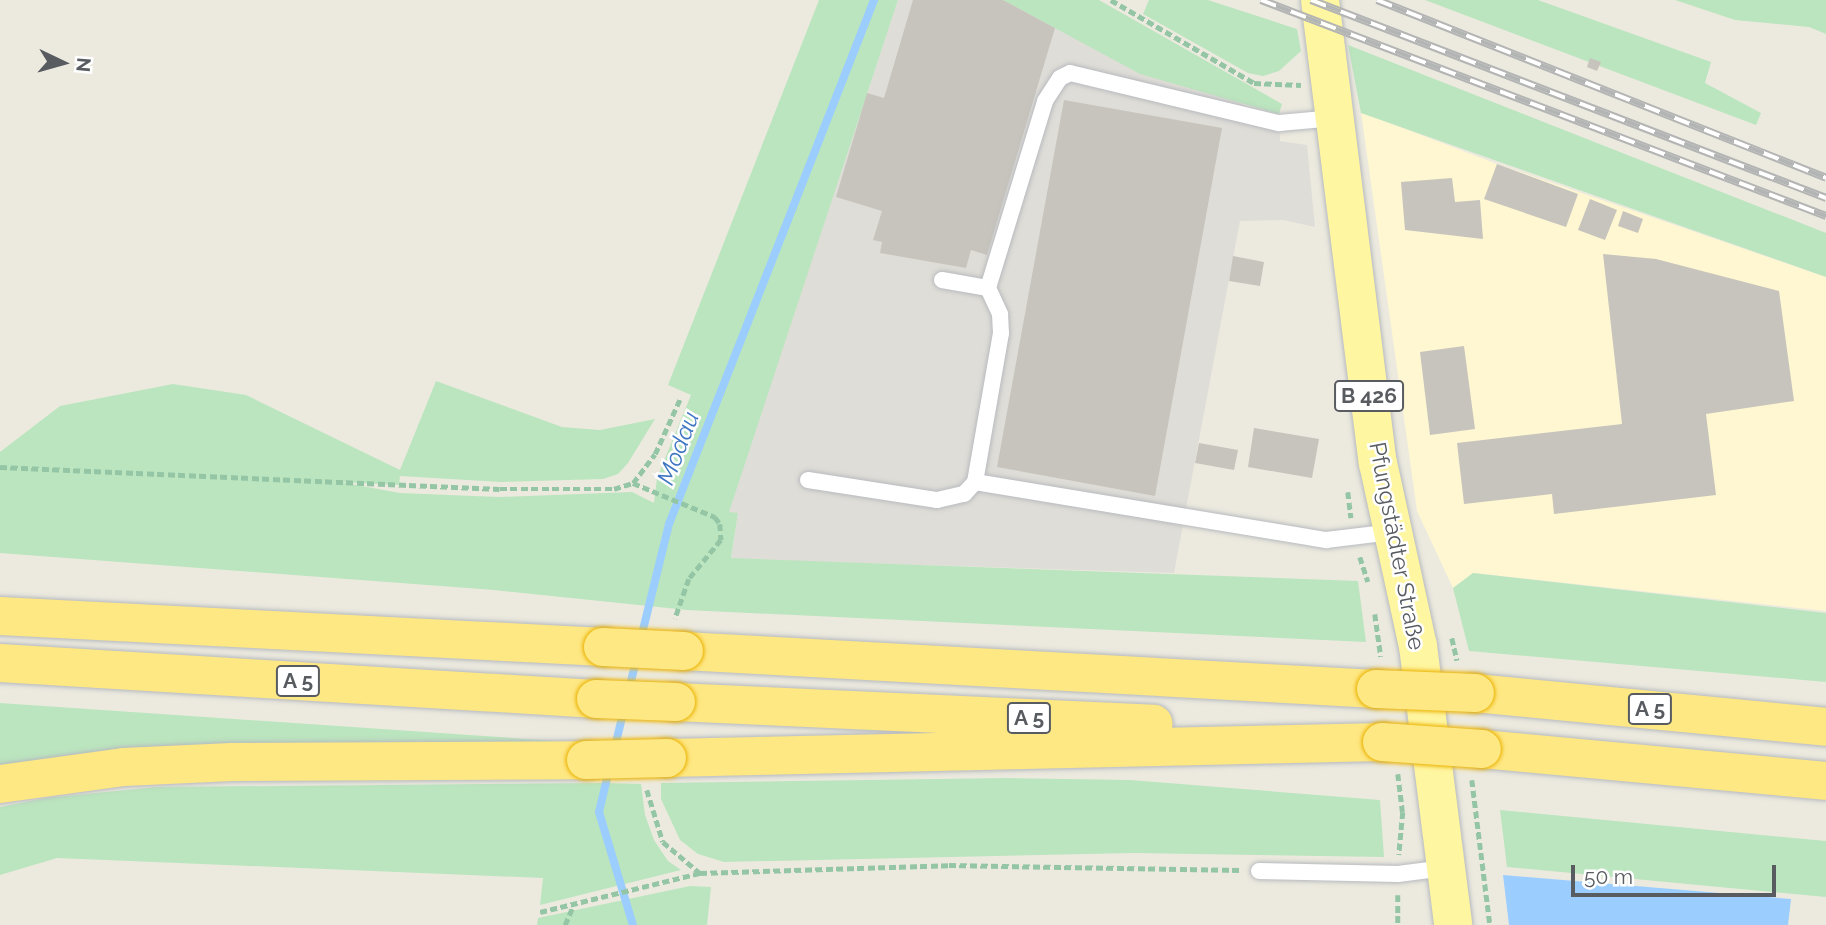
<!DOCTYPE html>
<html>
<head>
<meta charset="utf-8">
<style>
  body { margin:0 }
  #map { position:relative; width:1826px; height:925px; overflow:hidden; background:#eceadf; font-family:Raleway,sans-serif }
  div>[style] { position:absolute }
  .commercial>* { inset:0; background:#fef7d2 }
  .industrial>* { inset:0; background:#dfddd7 }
  .green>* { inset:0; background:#bbe5be }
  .water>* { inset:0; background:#9ccdff }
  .stream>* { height:8px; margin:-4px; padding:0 4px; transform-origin:4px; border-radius:4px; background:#9ccdff }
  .building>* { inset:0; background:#c7c4bd }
  .path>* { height:4.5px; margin-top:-2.25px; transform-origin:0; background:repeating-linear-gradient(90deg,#94c6a6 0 7px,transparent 0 10.5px) }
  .roads { filter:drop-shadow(0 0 2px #b7babf) drop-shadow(0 0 2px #b7babf) }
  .service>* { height:16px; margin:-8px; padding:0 8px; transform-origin:8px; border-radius:8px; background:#fff }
  .primary>* { height:38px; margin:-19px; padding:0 19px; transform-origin:19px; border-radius:19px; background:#fff6a1 }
  .motorway>* { height:38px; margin:-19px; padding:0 19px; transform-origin:19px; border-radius:19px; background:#fee884 }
  .rail>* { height:8px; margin-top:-4px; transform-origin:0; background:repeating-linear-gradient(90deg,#fff 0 16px,#b3b4b4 0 32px); box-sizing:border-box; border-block:2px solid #b3b4b4 }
  .bridges { filter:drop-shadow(0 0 2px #ebb200) drop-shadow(0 0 2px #ebb200) }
  .motorway-bridge>* { height:38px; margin:-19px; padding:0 19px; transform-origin:19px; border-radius:19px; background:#fee884 }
  span { translate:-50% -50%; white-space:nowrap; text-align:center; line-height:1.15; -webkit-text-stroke:5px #fff; paint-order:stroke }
  .shield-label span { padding:2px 5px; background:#fff; border:2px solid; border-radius:5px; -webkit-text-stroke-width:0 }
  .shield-label { font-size:21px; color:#585c61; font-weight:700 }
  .street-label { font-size:23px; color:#585c61 }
  .water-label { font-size:24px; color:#3e76c3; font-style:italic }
  .north { position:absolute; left:28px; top:28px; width:70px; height:70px; -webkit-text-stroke:5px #fff; paint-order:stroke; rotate:95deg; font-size:19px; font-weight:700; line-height:28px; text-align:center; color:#585c61 }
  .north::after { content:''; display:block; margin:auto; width:24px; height:32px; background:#585c61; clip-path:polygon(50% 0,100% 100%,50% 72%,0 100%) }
  .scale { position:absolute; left:1571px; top:865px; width:205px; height:32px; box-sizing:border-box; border:4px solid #585c61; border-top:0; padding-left:9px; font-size:21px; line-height:24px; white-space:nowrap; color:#585c61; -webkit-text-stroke:5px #fff; paint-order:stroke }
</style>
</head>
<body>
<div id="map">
  <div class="commercial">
    <i style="clip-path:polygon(1361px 112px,1497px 164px,1826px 277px,1826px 611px,1473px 573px,1453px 588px,1417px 511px)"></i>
  </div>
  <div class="industrial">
    <i style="clip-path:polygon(898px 0,1003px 0,1055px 28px,1247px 106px,1279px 114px,1280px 141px,1307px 145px,1315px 227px,1283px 220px,1240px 221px,1174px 573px,731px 559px,738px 513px,728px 513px)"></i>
  </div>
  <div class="green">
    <i style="clip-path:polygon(819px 0,898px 0,729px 512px,738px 513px,731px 558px,1358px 581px,1366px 642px,687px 610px,494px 590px,0 553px,0 452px,60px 406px,173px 384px,246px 395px,400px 470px,436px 381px,562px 427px,600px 430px,655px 419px,628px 463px,618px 474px,603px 479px,501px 482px,400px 476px,399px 485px,340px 482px,400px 493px,499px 497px,632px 492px,654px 503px,657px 478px,691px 395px,668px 385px)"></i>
    <i style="clip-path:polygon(1003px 0,1099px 0,1282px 104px,1279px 114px,1140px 74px)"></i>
    <i style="clip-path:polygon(1149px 0,1208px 0,1297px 29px,1301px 51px,1279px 71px,1263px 76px,1248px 73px,1143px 14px)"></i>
    <i style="clip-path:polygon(1425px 0,1538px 0,1711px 62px,1705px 83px,1761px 113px,1756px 125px)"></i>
    <i style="clip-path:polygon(1675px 0,1826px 0,1826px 34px,1809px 27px,1735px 20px)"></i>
    <i style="clip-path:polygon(1348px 45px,1826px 233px,1826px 277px,1361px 113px)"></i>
    <i style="clip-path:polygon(1473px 573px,1826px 613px,1826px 682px,1469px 651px,1453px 588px)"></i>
    <i style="clip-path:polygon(0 703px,586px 743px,0 774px)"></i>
    <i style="clip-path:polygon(1006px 778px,1130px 780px,1380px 800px,1384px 857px,1134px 853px,724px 862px,698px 854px,680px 840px,661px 799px,661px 783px)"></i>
    <i style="clip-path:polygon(606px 783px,641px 784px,645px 815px,654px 840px,668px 861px,681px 870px,540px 905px,543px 878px,57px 858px,0 875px,0 807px,46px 798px,156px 787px)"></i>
    <i style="clip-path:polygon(1500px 810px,1826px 841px,1826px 897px,1507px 867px)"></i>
    <i style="clip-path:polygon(690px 886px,711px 887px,707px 925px,537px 925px,538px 918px)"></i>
  </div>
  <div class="water">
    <i style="clip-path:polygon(1503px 875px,1791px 899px,1788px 925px,1509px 925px)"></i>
  </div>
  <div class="stream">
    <i style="left:641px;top:638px;width:117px;rotate:-76.2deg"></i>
    <i style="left:669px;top:524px;width:563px;rotate:-68.63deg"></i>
    <i style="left:629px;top:689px;width:32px;rotate:-76deg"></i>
    <i style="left:614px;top:751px;width:43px;rotate:-76.6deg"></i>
    <i style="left:609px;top:770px;width:43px;rotate:103.4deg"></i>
    <i style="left:599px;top:812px;width:118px;rotate:73.3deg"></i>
  </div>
  <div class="building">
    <i style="clip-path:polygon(913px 0,1003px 0,1055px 28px,987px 255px,971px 250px,966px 268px,880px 253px,882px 242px,873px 240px,882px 211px,836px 197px,867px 93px,884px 98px)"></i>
    <i style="clip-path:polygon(1590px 58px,1601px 62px,1597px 71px,1587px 67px)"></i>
    <i style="clip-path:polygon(1064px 100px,1222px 128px,1155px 496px,997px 467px)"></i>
    <i style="clip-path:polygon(1497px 164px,1578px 194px,1566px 227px,1484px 199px)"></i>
    <i style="clip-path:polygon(1452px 178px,1455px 202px,1480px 200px,1483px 239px,1405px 230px,1401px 182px)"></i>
    <i style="clip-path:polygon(1590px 199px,1617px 210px,1605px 240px,1578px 230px)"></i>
    <i style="clip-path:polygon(1623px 211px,1643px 219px,1638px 233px,1618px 226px)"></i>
    <i style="clip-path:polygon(1603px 254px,1656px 259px,1779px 291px,1794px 401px,1706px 414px,1716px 495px,1554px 514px,1552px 494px,1464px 504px,1457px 443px,1622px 424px)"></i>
    <i style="clip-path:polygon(1233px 256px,1264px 262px,1260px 286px,1229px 281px)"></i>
    <i style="clip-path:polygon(1464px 346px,1475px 429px,1430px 435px,1420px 352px)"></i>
    <i style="clip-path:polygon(1254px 428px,1319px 439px,1312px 478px,1248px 467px)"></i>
    <i style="clip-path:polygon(1199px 443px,1238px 450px,1234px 470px,1195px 463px)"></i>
  </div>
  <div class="path">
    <i style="left:1111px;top:0;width:165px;rotate:30.1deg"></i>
    <i style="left:1254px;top:83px;width:47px;rotate:2.4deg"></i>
    <i style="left:0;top:467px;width:500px;rotate:2.52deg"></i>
    <i style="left:500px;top:489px;width:114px"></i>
    <i style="left:614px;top:489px;width:20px;rotate:-18deg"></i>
    <i style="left:633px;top:483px;width:89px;rotate:22.5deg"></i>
    <i style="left:715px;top:517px;width:9px;rotate:54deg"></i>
    <i style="left:720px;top:524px;width:16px;rotate:86deg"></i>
    <i style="left:721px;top:540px;width:50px;rotate:129.4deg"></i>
    <i style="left:689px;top:579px;width:42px;rotate:109.3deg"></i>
    <i style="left:633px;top:483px;width:36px;rotate:-53deg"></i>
    <i style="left:655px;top:454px;width:60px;rotate:-65.6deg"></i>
    <i style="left:1348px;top:492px;width:26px;rotate:83deg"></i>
    <i style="left:1360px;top:557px;width:26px;rotate:72deg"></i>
    <i style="left:1375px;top:614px;width:43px;rotate:82.1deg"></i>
    <i style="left:1452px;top:638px;width:23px;rotate:77deg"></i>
    <i style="left:1398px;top:774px;width:38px;rotate:83deg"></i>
    <i style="left:1403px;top:812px;width:43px;rotate:95.3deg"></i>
    <i style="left:1472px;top:780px;width:146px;rotate:82.9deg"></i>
    <i style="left:647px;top:790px;width:54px;rotate:72.9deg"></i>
    <i style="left:663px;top:842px;width:48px;rotate:40deg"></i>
    <i style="left:1398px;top:895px;width:30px;rotate:90deg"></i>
    <i style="left:540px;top:912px;width:165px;rotate:-13.7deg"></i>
    <i style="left:700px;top:873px;width:249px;rotate:-1.8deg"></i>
    <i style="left:949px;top:865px;width:292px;rotate:1deg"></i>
    <i style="left:565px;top:925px;width:21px;rotate:-67deg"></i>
  </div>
  <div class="roads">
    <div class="service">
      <i style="left:942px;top:280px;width:47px;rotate:9.9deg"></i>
      <i style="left:988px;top:288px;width:29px;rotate:65deg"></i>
      <i style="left:1000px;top:314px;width:19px;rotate:87deg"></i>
      <i style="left:1001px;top:333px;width:151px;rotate:99.9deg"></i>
      <i style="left:975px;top:482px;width:356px;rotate:9.4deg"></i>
      <i style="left:1326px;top:540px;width:66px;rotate:-6.9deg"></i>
      <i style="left:988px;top:288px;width:195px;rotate:-73deg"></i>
      <i style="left:1045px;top:101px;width:27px;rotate:-57deg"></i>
      <i style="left:1060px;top:78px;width:11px;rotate:-27deg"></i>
      <i style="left:1070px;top:73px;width:215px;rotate:13.5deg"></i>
      <i style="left:1279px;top:123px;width:56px;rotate:-5.1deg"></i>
      <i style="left:808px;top:480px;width:131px;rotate:8.8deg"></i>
      <i style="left:937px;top:500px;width:28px;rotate:-13deg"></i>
      <i style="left:964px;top:494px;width:16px;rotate:-47deg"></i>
      <i style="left:1259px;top:871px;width:139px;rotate:1.2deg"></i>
      <i style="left:1398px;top:874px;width:47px;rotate:-7.3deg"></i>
    </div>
    <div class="primary">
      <i style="left:1320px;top:0;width:467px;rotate:82.9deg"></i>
      <i style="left:1378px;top:463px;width:187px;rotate:77.7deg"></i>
      <i style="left:1418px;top:646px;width:281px;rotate:82.8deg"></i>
    </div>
    <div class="motorway">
      <i style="left:0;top:616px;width:604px;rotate:2.94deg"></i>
      <i style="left:684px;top:651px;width:693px;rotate:3.14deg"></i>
      <i style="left:0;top:663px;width:597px;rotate:3.46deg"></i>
      <i style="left:1475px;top:693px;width:353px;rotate:5.5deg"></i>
      <i style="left:676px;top:702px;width:478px;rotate:2.6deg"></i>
      <i style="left:1482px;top:749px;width:345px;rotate:5.3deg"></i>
      <i style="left:667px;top:758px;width:715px;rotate:-1.28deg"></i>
      <i style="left:0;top:784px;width:125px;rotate:-7.8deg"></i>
      <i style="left:124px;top:767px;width:108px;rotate:-2.7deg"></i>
      <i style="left:232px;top:762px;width:354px;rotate:-0.3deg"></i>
    </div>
  </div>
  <div class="rail">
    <i style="left:1261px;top:0;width:605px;rotate:20.92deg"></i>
    <i style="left:1311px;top:0;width:552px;rotate:21.03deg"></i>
    <i style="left:1377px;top:0;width:483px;rotate:21.6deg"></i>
  </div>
  <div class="bridges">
    <div class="motorway-bridge">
      <i style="left:603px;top:647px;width:81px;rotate:2.8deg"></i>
      <i style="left:1376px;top:689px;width:99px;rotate:2.3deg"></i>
      <i style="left:596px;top:699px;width:80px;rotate:2.1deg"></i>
      <i style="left:1382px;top:742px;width:100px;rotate:4deg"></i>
      <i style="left:586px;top:760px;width:81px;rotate:-1.4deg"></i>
    </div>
  </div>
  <div class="shield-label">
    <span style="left:1369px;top:396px">B 426</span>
    <span style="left:298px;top:681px">A 5</span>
    <span style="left:1650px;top:709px">A 5</span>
    <span style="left:1029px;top:718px">A 5</span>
  </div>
  <div class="street-label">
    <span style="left:1397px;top:546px;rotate:79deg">Pfungstädter Straße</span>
  </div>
  <div class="water-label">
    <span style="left:678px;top:448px;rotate:-69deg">Modau</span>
  </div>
  <div class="north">N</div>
  <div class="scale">50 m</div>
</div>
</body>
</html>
